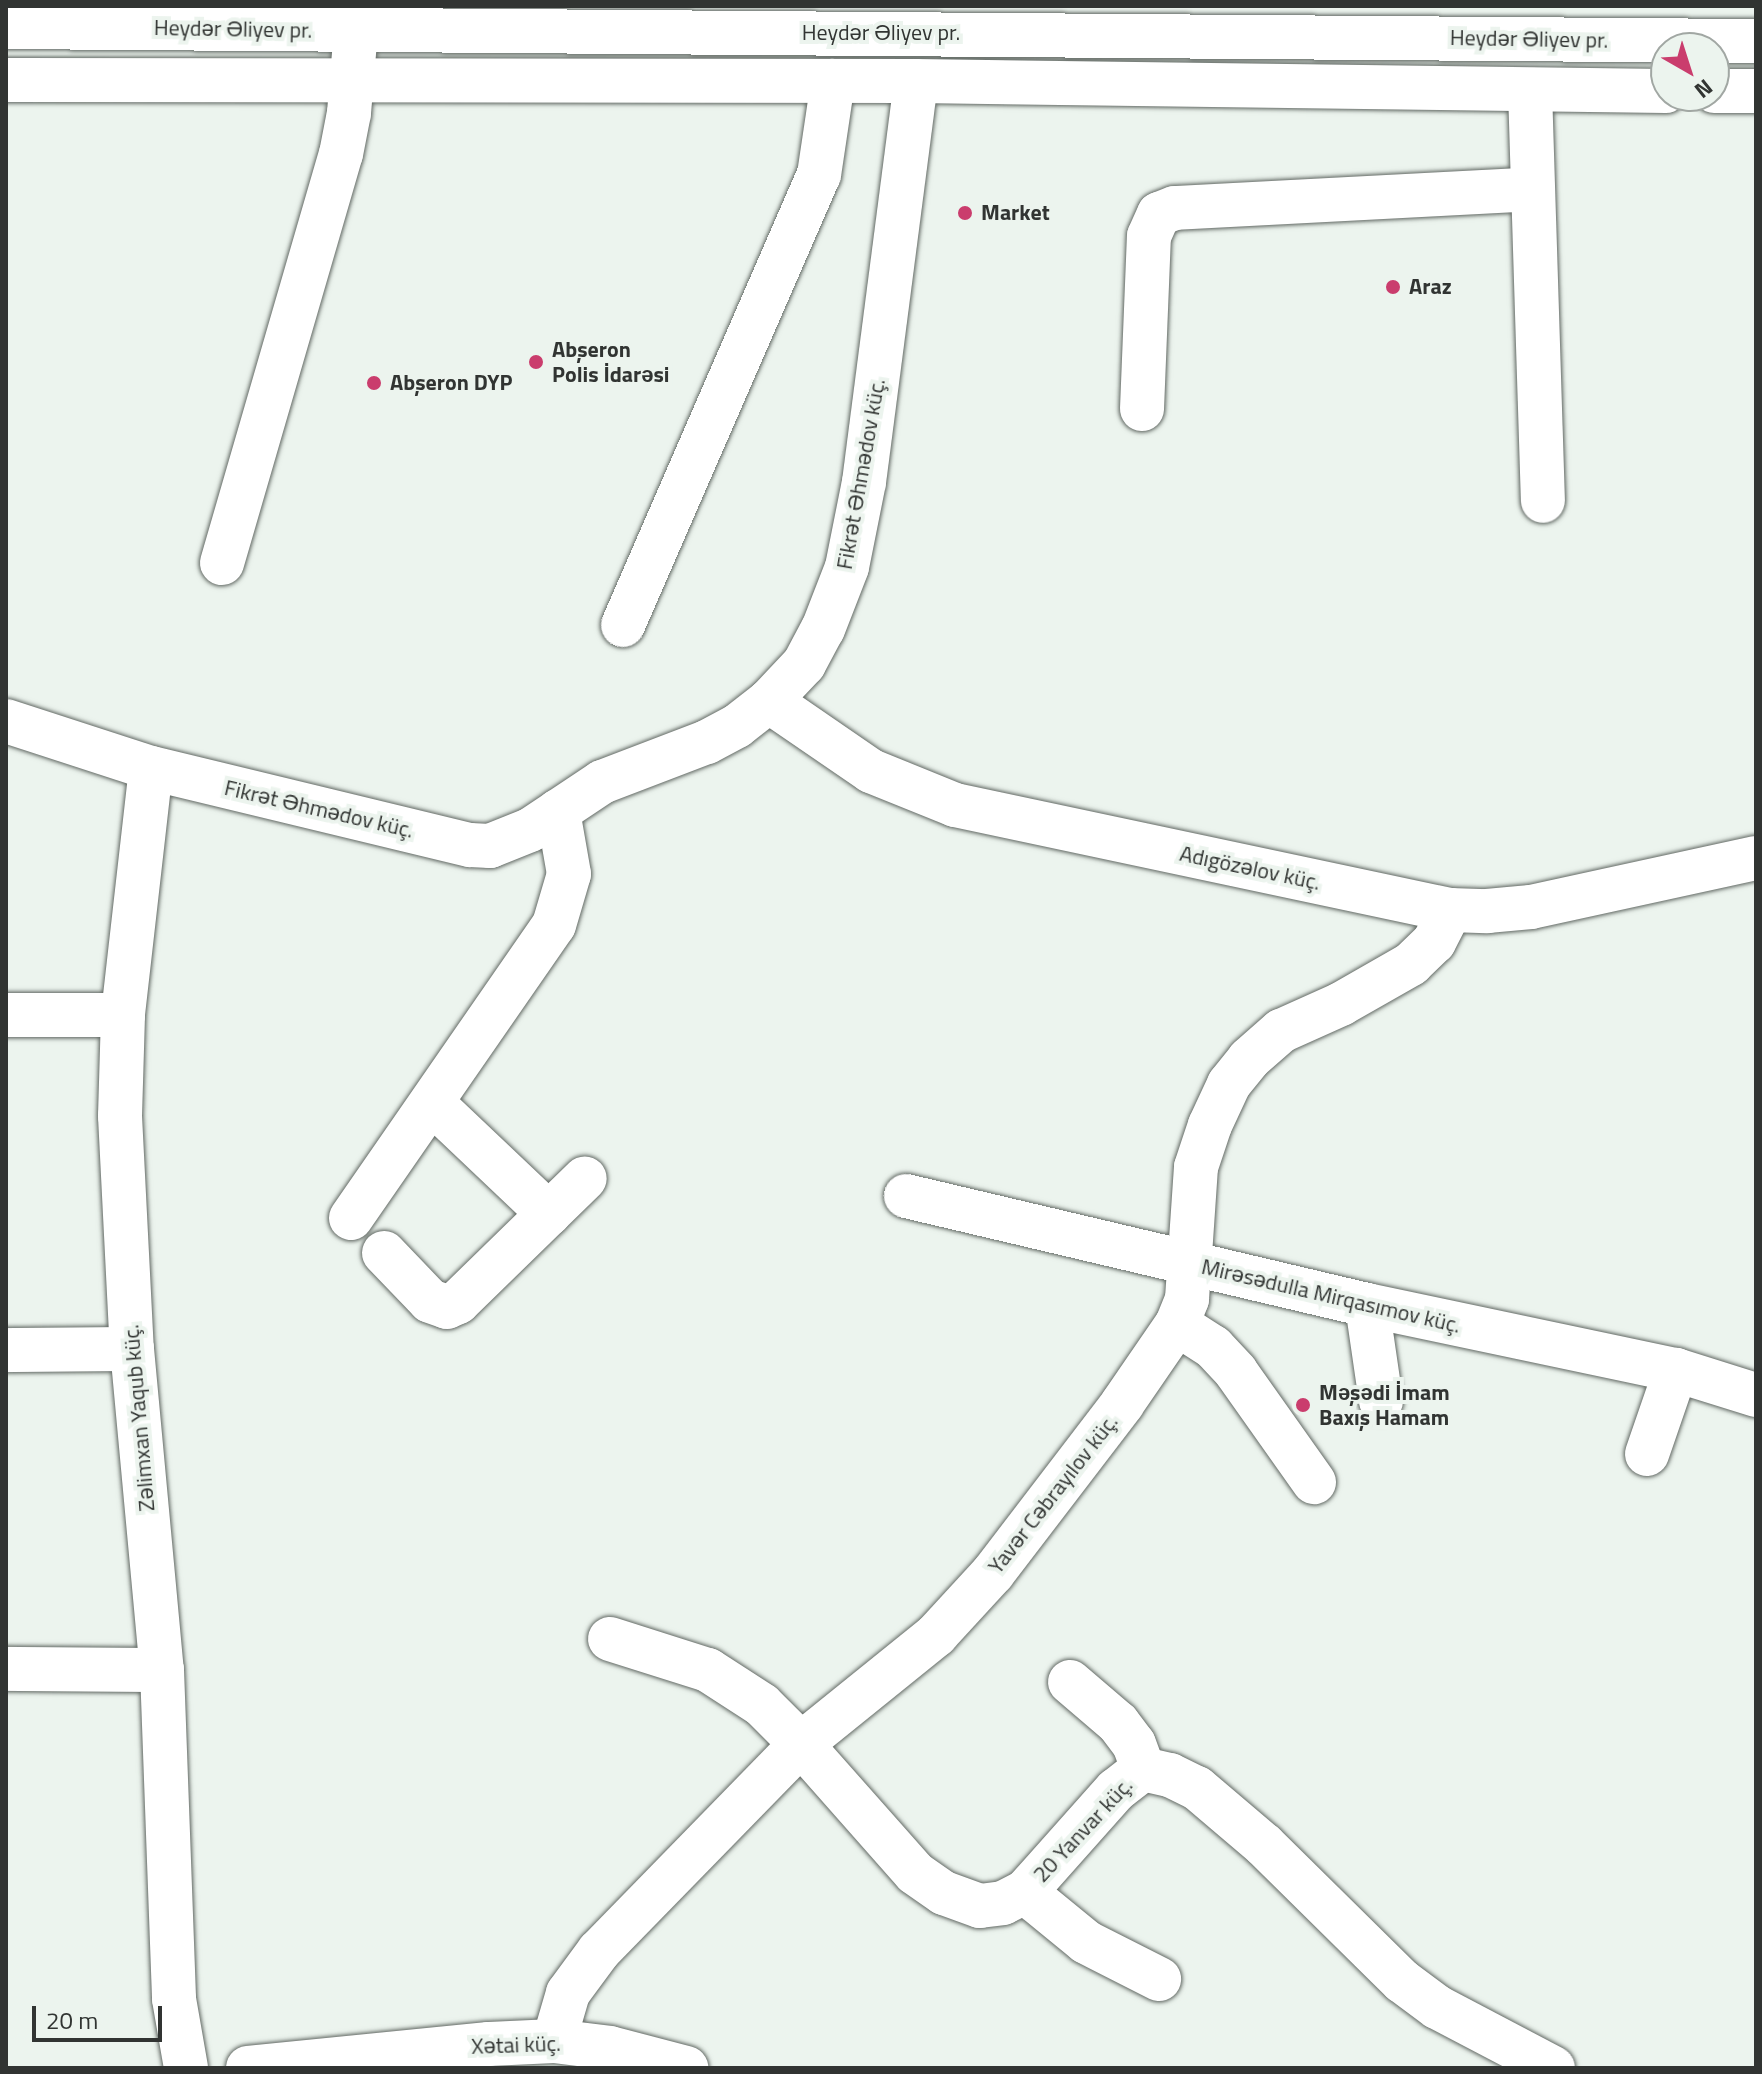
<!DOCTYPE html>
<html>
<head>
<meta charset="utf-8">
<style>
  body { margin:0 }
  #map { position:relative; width:1762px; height:2074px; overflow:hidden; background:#ecf4ee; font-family:"Titillium Web",sans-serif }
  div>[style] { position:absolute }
  .roads { filter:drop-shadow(0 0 2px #626964) drop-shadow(0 0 2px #626964) }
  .minor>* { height:44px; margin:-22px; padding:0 22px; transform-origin:22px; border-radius:22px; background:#fff }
  .major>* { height:44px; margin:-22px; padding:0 22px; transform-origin:22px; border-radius:22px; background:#fff }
  .dots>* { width:22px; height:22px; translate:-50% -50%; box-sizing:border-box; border:4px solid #ecf4ee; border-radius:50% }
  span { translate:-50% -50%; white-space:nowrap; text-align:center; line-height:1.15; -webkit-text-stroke:8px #ecf4ee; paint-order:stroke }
  .street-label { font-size:22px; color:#313432 }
  .poi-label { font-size:22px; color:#313432; font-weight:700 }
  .left { translate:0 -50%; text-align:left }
  .frame { position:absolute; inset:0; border:8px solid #313432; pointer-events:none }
  .north { position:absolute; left:1650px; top:32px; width:80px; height:80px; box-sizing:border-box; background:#ecf4ee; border:2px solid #a1a7a3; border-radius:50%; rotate:141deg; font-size:22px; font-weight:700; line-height:32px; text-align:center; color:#313432 }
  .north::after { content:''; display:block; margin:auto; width:28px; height:36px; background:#ca3d6d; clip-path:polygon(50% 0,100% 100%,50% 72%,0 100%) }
  .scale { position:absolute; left:32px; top:2006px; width:130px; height:36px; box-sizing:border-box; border:4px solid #313432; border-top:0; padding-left:10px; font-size:24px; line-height:28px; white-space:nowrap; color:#313432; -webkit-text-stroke:6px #ecf4ee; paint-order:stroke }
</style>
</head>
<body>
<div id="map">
  <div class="roads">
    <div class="minor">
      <i style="left:1530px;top:90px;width:411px;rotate:88.2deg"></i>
      <i style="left:1142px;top:409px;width:173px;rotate:-87.7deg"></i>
      <i style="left:1149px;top:236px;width:24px;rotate:-66deg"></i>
      <i style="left:1159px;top:214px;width:17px;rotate:-21deg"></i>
      <i style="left:1175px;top:208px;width:358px;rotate:-3deg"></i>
      <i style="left:222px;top:563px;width:426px;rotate:-73.8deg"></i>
      <i style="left:341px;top:154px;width:42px;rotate:-79deg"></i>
      <i style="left:349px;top:113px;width:83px;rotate:-85.2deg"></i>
      <i style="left:623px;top:625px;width:491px;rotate:-66.5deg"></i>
      <i style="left:819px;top:175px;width:95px;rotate:-81.5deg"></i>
      <i style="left:769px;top:701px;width:124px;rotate:34.5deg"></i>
      <i style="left:871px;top:771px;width:91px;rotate:22deg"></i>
      <i style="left:955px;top:805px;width:506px;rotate:11.98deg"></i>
      <i style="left:1450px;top:910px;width:37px;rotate:2deg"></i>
      <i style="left:1487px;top:911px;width:44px;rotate:-5.2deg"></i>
      <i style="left:1531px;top:907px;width:230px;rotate:-12.3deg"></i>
      <i style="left:6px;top:721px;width:152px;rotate:18deg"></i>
      <i style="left:151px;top:768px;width:328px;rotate:13.6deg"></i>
      <i style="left:470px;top:845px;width:20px;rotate:3deg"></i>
      <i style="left:490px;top:846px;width:43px;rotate:-21.8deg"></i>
      <i style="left:530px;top:830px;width:87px;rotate:-33.7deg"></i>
      <i style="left:602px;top:782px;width:112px;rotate:-20.9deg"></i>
      <i style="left:707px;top:742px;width:34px;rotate:-28deg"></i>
      <i style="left:737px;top:726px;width:41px;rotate:-38deg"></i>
      <i style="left:769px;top:701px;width:51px;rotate:-46.6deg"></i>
      <i style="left:804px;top:664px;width:40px;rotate:-62deg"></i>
      <i style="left:823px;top:629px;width:66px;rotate:-68.8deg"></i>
      <i style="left:847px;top:567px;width:87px;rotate:-78.7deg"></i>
      <i style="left:864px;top:482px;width:404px;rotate:-82.6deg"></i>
      <i style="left:151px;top:768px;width:249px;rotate:96.5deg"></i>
      <i style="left:123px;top:1015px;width:101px;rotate:91.7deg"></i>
      <i style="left:120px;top:1116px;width:233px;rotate:87.1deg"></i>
      <i style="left:132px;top:1349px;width:322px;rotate:84.7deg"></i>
      <i style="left:162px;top:1670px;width:329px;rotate:87.9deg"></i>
      <i style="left:174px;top:1999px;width:70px;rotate:80.1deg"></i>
      <i style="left:6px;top:1015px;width:117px"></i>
      <i style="left:432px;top:1103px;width:161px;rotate:43.5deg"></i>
      <i style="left:906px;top:1196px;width:474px;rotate:13.3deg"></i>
      <i style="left:1367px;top:1305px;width:316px;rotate:11.9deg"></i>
      <i style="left:1676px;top:1370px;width:84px;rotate:17.4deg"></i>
      <i style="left:351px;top:1218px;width:356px;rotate:-55.3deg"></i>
      <i style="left:554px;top:925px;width:53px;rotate:-73.6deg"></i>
      <i style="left:569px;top:874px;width:64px;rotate:-99.9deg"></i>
      <i style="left:384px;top:1253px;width:66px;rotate:46.2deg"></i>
      <i style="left:430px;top:1301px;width:18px;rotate:19deg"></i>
      <i style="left:447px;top:1307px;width:12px;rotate:-24deg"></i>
      <i style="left:458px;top:1302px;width:177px;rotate:-44.3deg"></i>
      <i style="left:1367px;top:1305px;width:97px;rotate:81.7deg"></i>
      <i style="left:1177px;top:1324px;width:43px;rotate:32.6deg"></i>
      <i style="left:1213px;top:1347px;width:34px;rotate:47deg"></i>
      <i style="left:1236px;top:1372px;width:135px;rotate:54.7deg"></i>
      <i style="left:6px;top:1350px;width:126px;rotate:-0.5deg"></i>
      <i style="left:1647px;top:1454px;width:89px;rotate:-71deg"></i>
      <i style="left:610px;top:1639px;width:103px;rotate:17.6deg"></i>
      <i style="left:708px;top:1670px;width:64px;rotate:32.9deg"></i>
      <i style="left:762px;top:1705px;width:55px;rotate:45deg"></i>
      <i style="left:801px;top:1744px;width:172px;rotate:48.5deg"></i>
      <i style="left:915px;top:1873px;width:35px;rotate:35deg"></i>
      <i style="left:944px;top:1893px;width:38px;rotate:20deg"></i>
      <i style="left:980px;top:1906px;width:23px;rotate:-7deg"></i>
      <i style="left:1003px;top:1903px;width:25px;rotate:-27deg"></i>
      <i style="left:1025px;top:1892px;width:137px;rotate:-48.3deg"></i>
      <i style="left:1116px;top:1790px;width:34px;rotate:-38deg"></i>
      <i style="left:1143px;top:1769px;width:28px;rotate:13deg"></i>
      <i style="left:1170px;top:1775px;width:30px;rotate:26deg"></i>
      <i style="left:1197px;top:1788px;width:88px;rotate:40.4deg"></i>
      <i style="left:1264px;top:1845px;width:194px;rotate:44.6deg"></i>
      <i style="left:1402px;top:1981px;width:44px;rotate:36.6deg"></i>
      <i style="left:1437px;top:2007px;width:131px;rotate:27.7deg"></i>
      <i style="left:6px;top:1669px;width:156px;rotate:0.4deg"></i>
      <i style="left:1070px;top:1682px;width:63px;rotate:40.5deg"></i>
      <i style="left:1118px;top:1723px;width:26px;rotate:53deg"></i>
      <i style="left:1134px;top:1744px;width:27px;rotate:70deg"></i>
      <i style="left:1025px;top:1892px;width:79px;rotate:39.3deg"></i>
      <i style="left:1086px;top:1942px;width:82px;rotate:26.9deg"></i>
      <i style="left:554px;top:2041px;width:50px;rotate:-73.7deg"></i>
      <i style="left:568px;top:1993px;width:52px;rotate:-53.6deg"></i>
      <i style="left:599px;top:1951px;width:289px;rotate:-45.7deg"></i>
      <i style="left:801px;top:1744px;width:174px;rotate:-38.9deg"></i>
      <i style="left:936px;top:1635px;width:84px;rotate:-47.4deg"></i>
      <i style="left:993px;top:1573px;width:213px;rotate:-52.6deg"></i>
      <i style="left:1122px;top:1404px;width:97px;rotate:-55.5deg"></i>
      <i style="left:1177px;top:1324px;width:27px;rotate:-68deg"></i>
      <i style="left:1187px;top:1299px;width:132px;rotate:-86.1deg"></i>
      <i style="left:1196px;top:1167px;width:44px;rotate:-71.6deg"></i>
      <i style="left:1210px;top:1125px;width:45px;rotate:-65.1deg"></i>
      <i style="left:1229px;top:1084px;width:32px;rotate:-51deg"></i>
      <i style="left:1249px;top:1059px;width:43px;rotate:-41.2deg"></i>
      <i style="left:1281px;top:1031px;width:66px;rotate:-24.2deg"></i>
      <i style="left:1341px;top:1004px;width:81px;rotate:-29.7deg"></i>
      <i style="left:1411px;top:964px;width:32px;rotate:-44deg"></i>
      <i style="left:1434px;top:942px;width:36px;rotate:-63deg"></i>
      <i style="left:248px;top:2068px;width:242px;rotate:-5.7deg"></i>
      <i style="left:489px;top:2044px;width:65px;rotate:-2.6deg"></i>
      <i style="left:554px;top:2041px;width:56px;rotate:7.1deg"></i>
      <i style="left:610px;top:2048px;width:79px;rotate:14.7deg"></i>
    </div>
    <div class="major">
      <i style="left:6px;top:27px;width:1750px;rotate:0.46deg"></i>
      <i style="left:6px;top:80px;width:910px;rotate:0.06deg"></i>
      <i style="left:916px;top:81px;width:750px;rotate:0.76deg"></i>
      <i style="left:1714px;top:91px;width:42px"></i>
    </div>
  </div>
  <div class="dots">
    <i style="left:965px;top:213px;background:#ca3d6d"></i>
    <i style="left:1393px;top:287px;background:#ca3d6d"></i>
    <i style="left:536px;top:362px;background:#ca3d6d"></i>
    <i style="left:374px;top:383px;background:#ca3d6d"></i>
    <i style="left:1303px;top:1405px;background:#ca3d6d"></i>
  </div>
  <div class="street-label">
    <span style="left:233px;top:29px;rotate:1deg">Heydər Əliyev pr.</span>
    <span style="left:881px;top:33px">Heydər Əliyev pr.</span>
    <span style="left:1529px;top:39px;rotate:1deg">Heydər Əliyev pr.</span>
    <span style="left:861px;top:474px;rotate:-80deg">Fikrət Əhmədov küç.</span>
    <span style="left:319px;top:809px;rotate:13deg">Fikrət Əhmədov küç.</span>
    <span style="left:1250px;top:868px;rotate:12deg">Adıgözəlov küç.</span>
    <span style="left:1331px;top:1296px;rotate:13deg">Mirəsədulla Mirqasımov küç.</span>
    <span style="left:139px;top:1418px;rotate:-95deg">Zəlimxan Yaqub küç.</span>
    <span style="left:1053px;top:1494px;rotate:-52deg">Yavər Cəbrayılov küç.</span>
    <span style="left:1083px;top:1830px;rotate:-47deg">20 Yanvar küç.</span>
    <span style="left:516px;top:2045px;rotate:-2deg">Xətai küç.</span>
  </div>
  <div class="poi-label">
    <span class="left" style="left:981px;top:213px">Market</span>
    <span class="left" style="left:1409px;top:287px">Araz</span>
    <span class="left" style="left:552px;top:362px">Abşeron<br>Polis İdarəsi</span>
    <span class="left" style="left:390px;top:383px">Abşeron DYP</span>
    <span class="left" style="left:1319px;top:1405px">Məşədi İmam<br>Baxış Hamam</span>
  </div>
  <div class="frame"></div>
  <div class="north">N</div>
  <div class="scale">20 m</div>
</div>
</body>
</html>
